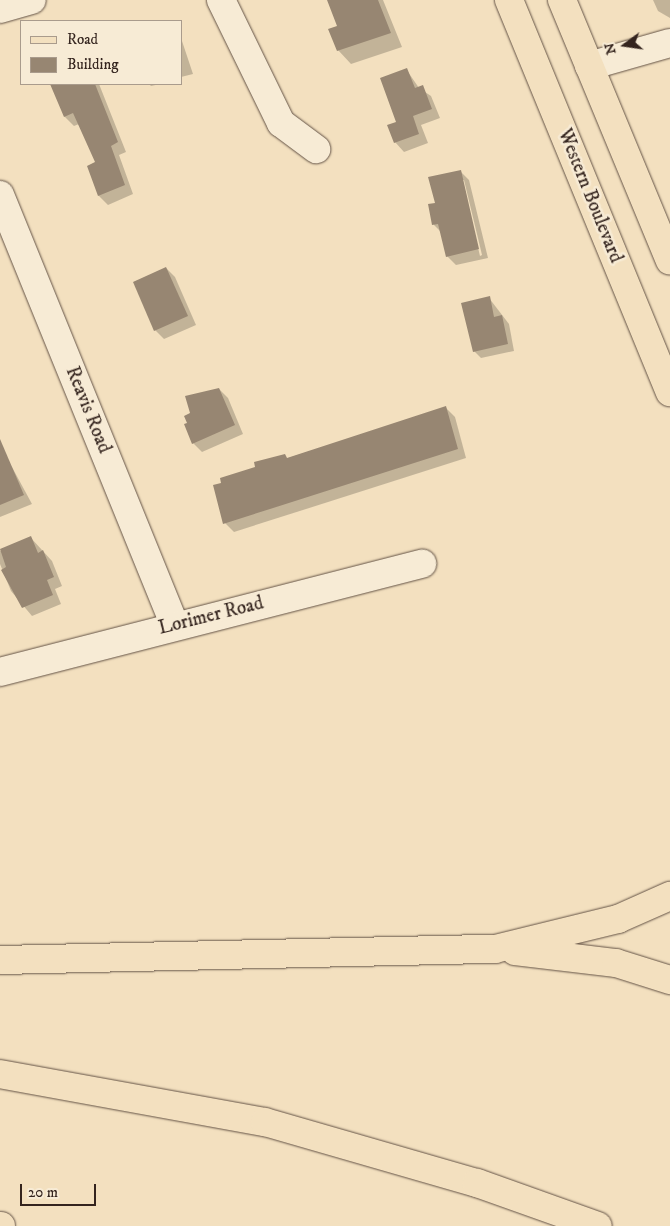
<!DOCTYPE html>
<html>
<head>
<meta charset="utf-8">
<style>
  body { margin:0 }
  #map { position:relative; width:670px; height:1226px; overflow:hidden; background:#f3e0bf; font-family:"IM FELL DW Pica",serif }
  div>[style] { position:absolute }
  .shadow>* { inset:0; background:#0003 }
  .building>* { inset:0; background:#978672 }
  .roads { filter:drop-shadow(0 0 1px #645346) drop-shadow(0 0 1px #645346) }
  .minor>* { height:28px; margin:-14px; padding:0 14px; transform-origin:14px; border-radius:14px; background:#f7ebd5 }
  .major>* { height:28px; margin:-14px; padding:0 14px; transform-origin:14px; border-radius:14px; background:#f3e0bf }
  .highway>* { height:28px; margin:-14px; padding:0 14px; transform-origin:14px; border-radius:14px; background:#f3e0bf }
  span { translate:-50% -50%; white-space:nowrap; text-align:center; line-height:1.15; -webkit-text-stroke:5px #f7ebd5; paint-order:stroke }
  .street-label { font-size:19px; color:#34241e }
  .legend { position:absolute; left:20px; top:20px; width:162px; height:65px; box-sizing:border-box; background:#f7ebd5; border:1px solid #a99b8c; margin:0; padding:6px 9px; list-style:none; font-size:15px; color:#34241e }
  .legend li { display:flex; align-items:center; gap:10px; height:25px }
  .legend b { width:25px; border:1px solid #a99b8c }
  .north { position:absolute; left:600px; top:20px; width:50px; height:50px; -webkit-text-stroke:4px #f7ebd5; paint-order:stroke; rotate:256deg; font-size:14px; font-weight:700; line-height:20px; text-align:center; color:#34241e }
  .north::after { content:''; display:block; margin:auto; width:18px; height:22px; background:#34241e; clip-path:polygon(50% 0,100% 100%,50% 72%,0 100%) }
  .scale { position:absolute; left:20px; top:1184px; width:76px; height:22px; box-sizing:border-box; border:2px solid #34241e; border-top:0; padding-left:6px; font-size:15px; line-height:18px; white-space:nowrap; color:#34241e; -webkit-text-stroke:4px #f7ebd5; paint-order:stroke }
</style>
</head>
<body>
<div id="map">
  <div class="shadow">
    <i style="clip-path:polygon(330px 0,383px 0,402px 47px,351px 64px,338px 50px,339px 26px)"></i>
    <i style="clip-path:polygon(653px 0,670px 0,670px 18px,658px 11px)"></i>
    <i style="clip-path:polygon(181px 38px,193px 74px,181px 77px)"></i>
    <i style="clip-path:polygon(406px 69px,419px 88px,431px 96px,440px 118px,421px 125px,428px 143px,404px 152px,395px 142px)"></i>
    <i style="clip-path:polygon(51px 84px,99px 84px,126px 152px,119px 155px,133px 194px,108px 205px,99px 196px,88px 166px,96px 162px,79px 124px,74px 126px,65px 117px)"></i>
    <i style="clip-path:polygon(149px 84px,160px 84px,151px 86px)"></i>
    <i style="clip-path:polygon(evenodd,460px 171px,469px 180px,488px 258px,456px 265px,447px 256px,442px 233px,434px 225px,436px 204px,460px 171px,462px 180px,464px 180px,482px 255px,480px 256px,462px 180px)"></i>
    <i style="clip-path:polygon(166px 268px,175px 277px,196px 325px,164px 339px,155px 330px,134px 282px)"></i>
    <i style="clip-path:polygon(489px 298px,509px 324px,514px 351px,481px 358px,474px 351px)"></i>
    <i style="clip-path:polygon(219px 389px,228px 398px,243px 434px,202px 452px,193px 443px,191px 414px)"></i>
    <i style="clip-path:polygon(446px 408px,455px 417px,466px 458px,234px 532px,225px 523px,257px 468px)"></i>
    <i style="clip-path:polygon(0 445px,32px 504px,0 517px)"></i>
    <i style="clip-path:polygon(31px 538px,52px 561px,62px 586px,55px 589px,61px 604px,32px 616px,11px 591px,0 564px,0 551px)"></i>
  </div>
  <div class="building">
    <i style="clip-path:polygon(327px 0,378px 0,391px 33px,337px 51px,328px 29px,337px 26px)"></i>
    <i style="clip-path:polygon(407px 68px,415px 88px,423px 85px,432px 109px,413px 116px,419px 134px,394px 143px,387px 125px,396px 122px,380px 78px)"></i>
    <i style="clip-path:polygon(50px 84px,95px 84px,118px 142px,111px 146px,125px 185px,98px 196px,87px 166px,95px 162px,73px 113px,64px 117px)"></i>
    <i style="clip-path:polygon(461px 170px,479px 249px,446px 257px,438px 224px,432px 225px,428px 204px,435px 203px,428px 177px)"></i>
    <i style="clip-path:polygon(166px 267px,188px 316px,154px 331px,133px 282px)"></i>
    <i style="clip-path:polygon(490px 296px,494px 317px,502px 315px,508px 344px,473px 352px,461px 303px)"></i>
    <i style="clip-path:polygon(219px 388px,235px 425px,192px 444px,184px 424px,187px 423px,184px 416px,190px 413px,185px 396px)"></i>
    <i style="clip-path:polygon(446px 406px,458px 449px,223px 524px,213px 485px,221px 483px,220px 478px,255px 467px,254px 462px,285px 454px,287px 458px)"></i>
    <i style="clip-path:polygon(0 439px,24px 495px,0 505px)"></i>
    <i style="clip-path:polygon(31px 536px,38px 553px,43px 550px,54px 577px,47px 580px,53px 595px,22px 608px,1px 570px,6px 567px,0 549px)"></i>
  </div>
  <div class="roads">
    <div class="minor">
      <i style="left:221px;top:0;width:137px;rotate:64deg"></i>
      <i style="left:281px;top:123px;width:44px;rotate:36.6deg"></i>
      <i style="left:0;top:9px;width:33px;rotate:-16deg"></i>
      <i style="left:589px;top:66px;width:84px;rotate:-15.9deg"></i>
      <i style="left:0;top:195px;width:464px;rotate:67.9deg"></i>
      <i style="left:0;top:672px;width:436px;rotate:-14.4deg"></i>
    </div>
    <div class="major">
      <i style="left:509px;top:0;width:424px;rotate:67.7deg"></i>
      <i style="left:562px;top:0;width:282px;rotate:67.5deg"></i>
    </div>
    <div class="highway">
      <i style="left:515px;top:951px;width:102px;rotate:6.8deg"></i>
      <i style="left:616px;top:963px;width:57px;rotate:17.5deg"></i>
      <i style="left:0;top:960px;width:495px;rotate:-1.3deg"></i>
      <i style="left:495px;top:949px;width:127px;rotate:-13.7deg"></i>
      <i style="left:618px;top:919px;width:57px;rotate:-23.9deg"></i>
      <i style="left:0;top:1074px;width:269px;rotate:10.3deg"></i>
      <i style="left:265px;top:1122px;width:221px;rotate:16.1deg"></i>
      <i style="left:477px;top:1183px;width:128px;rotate:19.6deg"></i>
      <i style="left:0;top:1226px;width:1px"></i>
    </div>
  </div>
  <div class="street-label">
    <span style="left:590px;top:196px;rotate:68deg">Western Boulevard</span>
    <span style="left:88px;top:410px;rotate:68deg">Reavis Road</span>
    <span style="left:211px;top:616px;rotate:-14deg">Lorimer Road</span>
  </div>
  <ul class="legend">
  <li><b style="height:6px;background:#f3e0bf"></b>Road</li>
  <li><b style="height:14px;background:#978672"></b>Building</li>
  </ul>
  <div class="north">N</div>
  <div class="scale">20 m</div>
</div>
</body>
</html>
